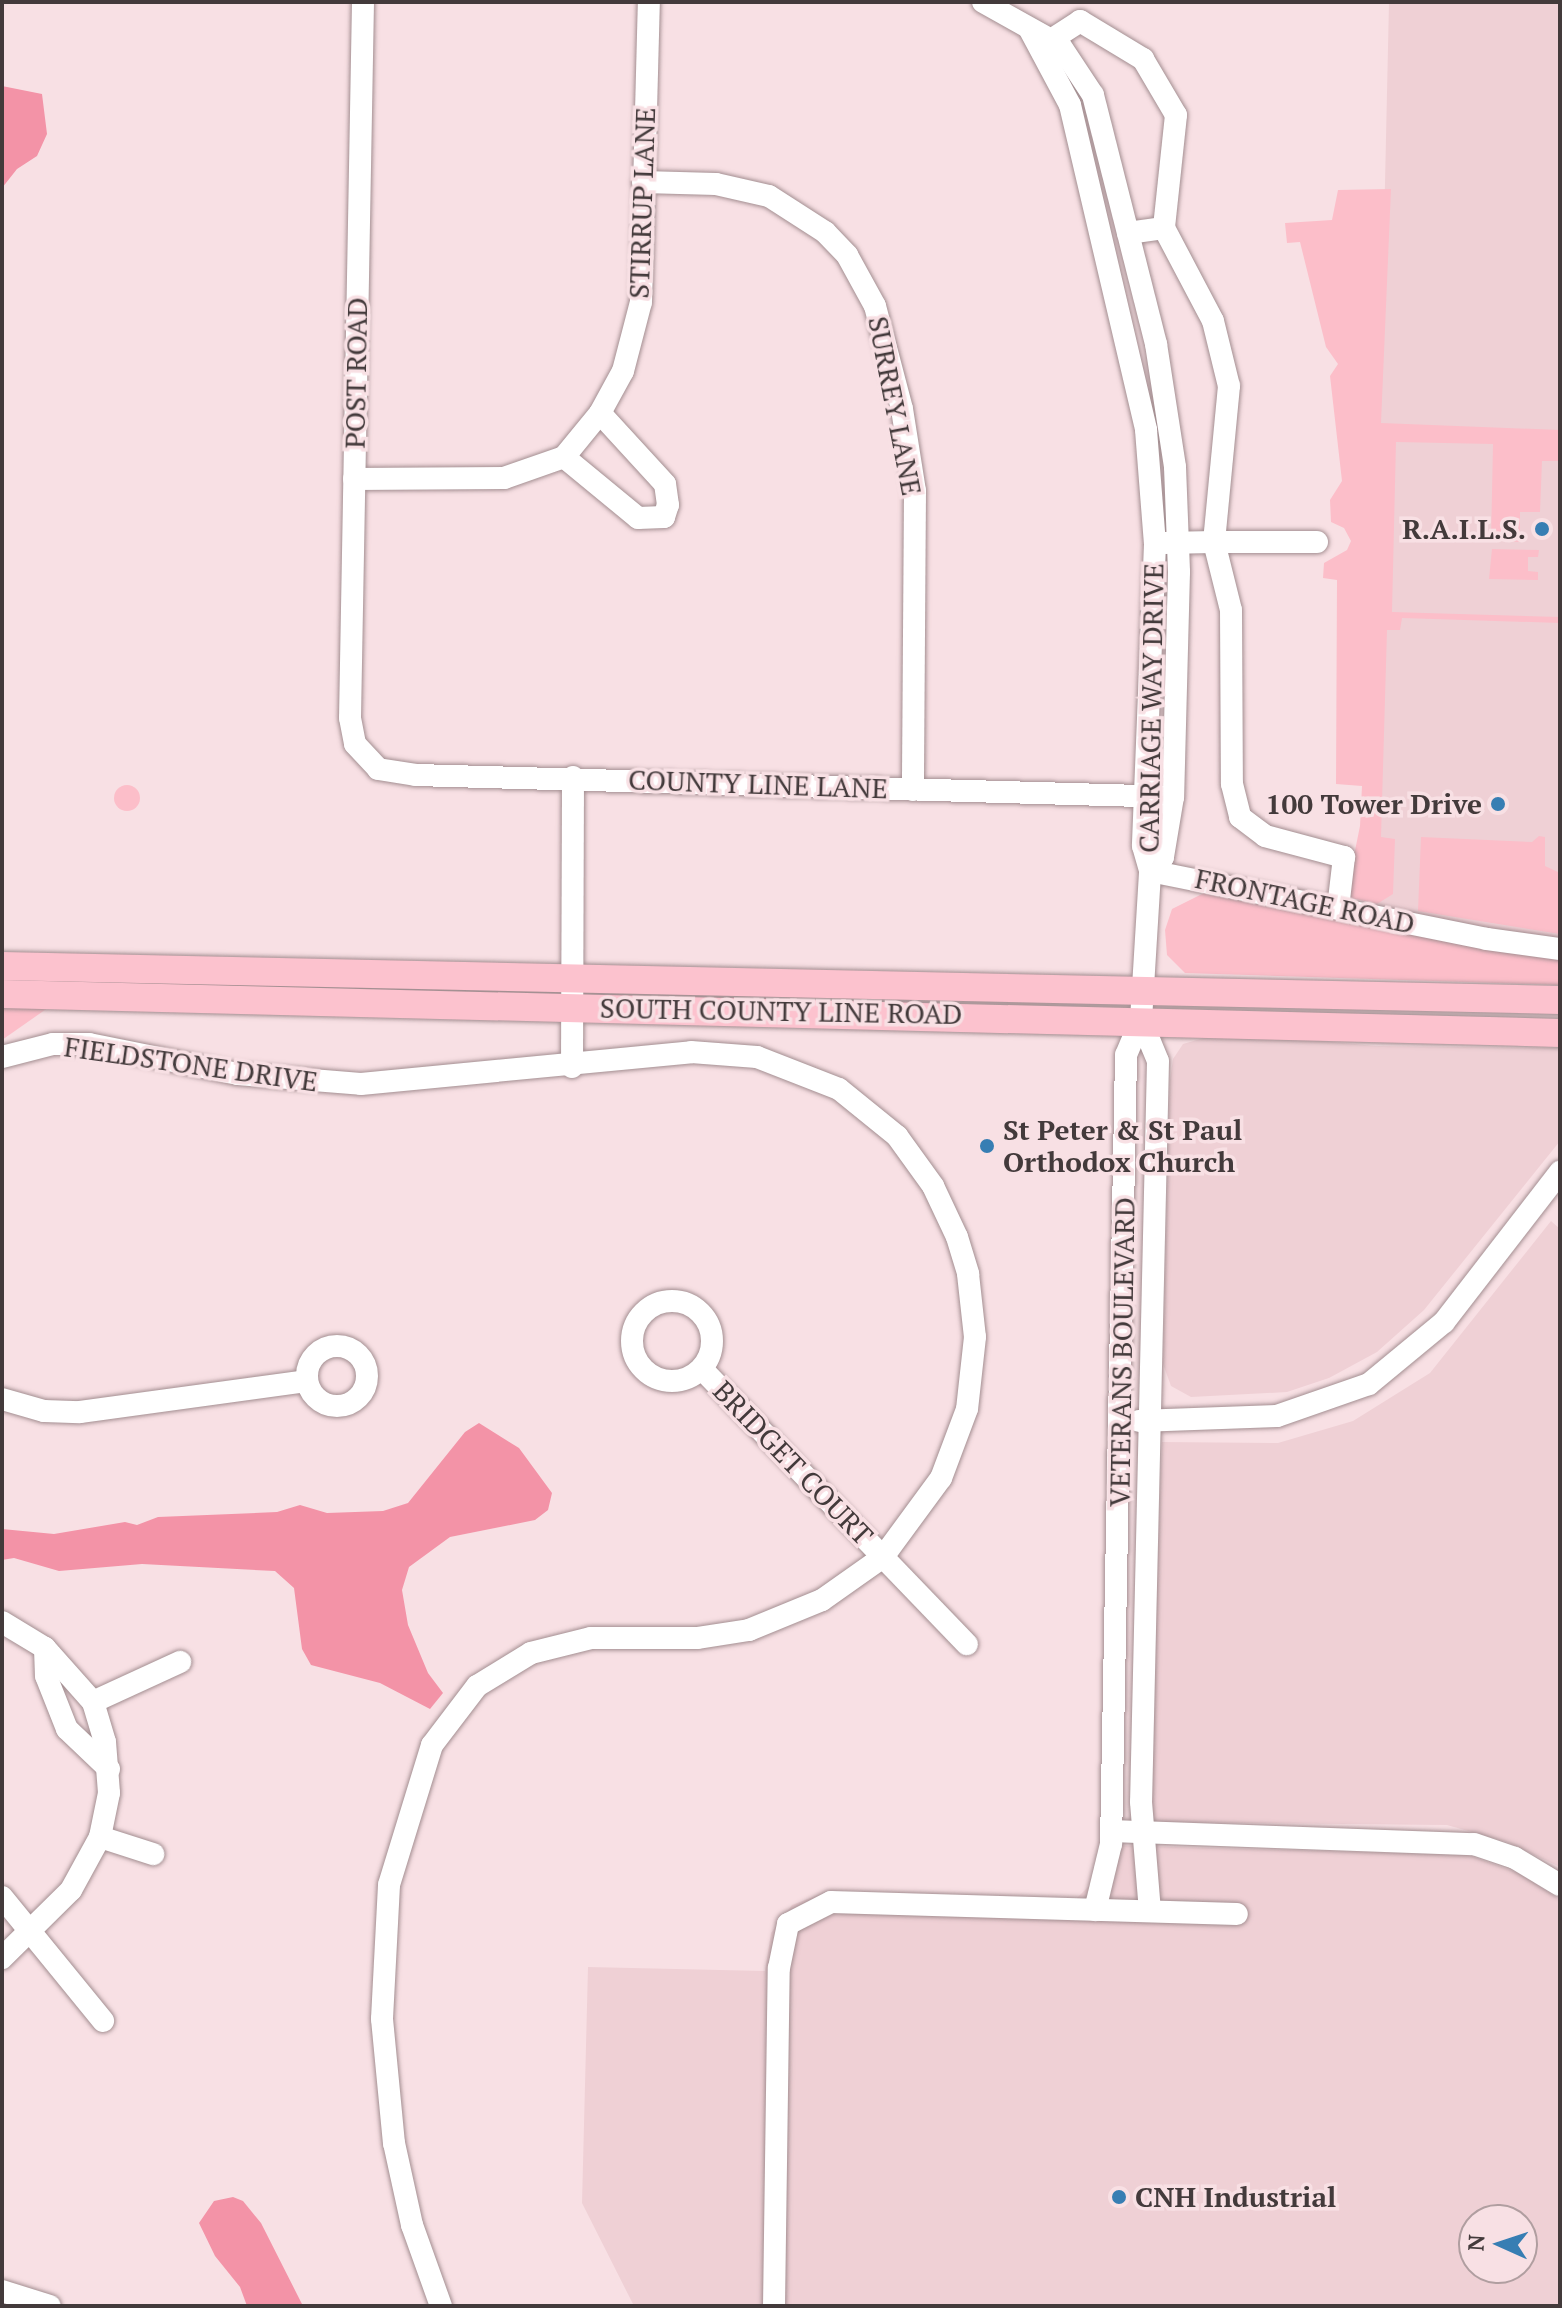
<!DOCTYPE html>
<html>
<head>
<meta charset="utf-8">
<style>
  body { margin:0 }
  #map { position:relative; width:1562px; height:2308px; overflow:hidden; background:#f8e0e4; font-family:"PT Serif",serif }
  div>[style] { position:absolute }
  .built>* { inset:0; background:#efd0d5 }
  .green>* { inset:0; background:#fcbec9 }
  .round { border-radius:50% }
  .water>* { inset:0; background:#f393a7 }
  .roads { filter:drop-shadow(0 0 2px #a38e91) drop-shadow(0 0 2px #a38e91) }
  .minor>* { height:22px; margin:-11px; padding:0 11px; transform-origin:11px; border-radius:11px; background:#fff }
  .minor>.ring { margin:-11px; padding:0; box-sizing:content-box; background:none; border:22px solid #fff; border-radius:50% }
  .major>* { height:28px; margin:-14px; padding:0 14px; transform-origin:14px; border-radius:14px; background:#fcc2ce }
  .dots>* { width:22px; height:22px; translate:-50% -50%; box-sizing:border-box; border:4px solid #f8e0e4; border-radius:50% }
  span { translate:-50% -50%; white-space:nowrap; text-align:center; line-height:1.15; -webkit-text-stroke:7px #f8e0e4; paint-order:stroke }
  .street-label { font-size:28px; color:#433a3b }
  .poi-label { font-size:28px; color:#433a3b; font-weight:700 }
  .right { translate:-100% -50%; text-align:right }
  .left { translate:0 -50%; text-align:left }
  .frame { position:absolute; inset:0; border:4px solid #433a3b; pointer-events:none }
  .north { position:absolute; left:1458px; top:2204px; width:80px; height:80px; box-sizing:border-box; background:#f8e0e4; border:2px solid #b09ea0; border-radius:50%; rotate:273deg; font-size:22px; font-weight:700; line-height:32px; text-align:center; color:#433a3b }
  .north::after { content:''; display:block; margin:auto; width:28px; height:36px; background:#377eb3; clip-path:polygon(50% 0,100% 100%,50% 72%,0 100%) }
</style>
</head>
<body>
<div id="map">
  <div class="built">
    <i style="clip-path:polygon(1389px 2px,1560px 2px,1560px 941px,1369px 907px)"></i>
    <i style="clip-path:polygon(1225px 1032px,1376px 1046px,1560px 1048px,1560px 1141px,1424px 1310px,1377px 1352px,1329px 1378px,1287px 1392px,1191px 1397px,1171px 1386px,1163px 1364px,1170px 1080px,1173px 1059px,1183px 1044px)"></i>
    <i style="clip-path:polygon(1551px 1221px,1560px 1229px,1560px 1867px,1507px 1842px,1447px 1825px,1148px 1822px,1162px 1442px,1278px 1443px,1353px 1421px,1430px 1373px)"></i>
    <i style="clip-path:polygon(evenodd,1103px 1845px,1468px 1855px,1521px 1874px,1560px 1900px,1560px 2306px,634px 2306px,582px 2203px,588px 1967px,765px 1971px,771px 1933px,792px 1905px,829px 1891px,1074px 1901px,1096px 1879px,1103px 1845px,1474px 2220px,1522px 2220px,1522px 2268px,1474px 2268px,1474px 2220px)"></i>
  </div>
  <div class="green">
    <i style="clip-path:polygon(1391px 189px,1381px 423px,1560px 430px,1560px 461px,1542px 461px,1540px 512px,1520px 512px,1520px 542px,1491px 540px,1493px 444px,1396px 442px,1392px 612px,1560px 617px,1560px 623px,1402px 618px,1400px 630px,1387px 630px,1381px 837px,1395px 839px,1393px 894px,1377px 904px,1351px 898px,1347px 890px,1360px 826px,1362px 786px,1336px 784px,1337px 580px,1323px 578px,1324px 563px,1347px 550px,1351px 541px,1344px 528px,1331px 522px,1330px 500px,1342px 481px,1330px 376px,1338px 364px,1326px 347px,1300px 242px,1287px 243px,1285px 223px,1332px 220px,1338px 190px)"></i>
    <i style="clip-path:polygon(1492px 549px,1539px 550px,1538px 557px,1528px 557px,1528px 571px,1538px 572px,1538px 580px,1489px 579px)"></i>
    <i class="round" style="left:114px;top:785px;width:26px;height:26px"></i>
    <i style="clip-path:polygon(1539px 836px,1545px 837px,1545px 866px,1560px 873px,1560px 934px,1418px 911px,1421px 837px,1532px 842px)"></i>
    <i style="clip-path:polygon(1204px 893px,1560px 960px,1560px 985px,1185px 973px,1167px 955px,1165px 930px,1172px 909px)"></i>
    <i style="clip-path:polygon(2px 1004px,52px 1005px,2px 1040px)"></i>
  </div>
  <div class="water">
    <i style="clip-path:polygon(2px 86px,42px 94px,47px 134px,37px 156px,17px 169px,2px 188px)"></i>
    <i style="clip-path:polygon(479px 1423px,519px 1448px,552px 1493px,548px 1510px,535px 1520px,450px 1537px,409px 1567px,402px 1590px,408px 1625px,428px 1673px,443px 1693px,430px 1709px,380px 1683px,311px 1665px,302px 1649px,294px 1588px,275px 1571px,142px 1564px,59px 1571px,14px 1558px,2px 1560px,2px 1529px,54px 1534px,125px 1522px,137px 1525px,158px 1517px,277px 1512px,300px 1505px,327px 1513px,383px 1511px,408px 1503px,465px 1432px)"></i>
    <i style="clip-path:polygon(233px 2197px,243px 2201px,261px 2223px,303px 2306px,247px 2306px,240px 2287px,215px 2256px,199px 2223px,214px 2201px)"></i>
  </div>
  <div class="roads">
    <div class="minor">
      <i style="left:363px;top:2px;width:716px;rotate:91.04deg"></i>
      <i style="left:350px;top:718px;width:26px;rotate:79deg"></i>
      <i style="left:355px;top:744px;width:34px;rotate:47deg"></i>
      <i style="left:378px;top:769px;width:38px;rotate:9deg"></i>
      <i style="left:416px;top:775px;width:757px;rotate:1.66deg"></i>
      <i style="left:983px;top:2px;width:88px;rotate:29.2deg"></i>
      <i style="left:1060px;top:45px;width:60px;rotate:56.6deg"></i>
      <i style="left:1093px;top:95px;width:257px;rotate:75.8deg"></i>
      <i style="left:1156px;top:344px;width:124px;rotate:81.2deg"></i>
      <i style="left:1175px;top:467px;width:105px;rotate:87.8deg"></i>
      <i style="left:1179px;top:572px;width:225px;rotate:91.5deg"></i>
      <i style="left:1173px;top:797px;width:61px;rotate:99.5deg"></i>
      <i style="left:1163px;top:857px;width:19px;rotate:133deg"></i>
      <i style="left:1030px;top:30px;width:85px;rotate:61.9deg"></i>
      <i style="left:1070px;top:105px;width:334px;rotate:76.8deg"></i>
      <i style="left:1146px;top:430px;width:114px;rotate:85.5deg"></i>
      <i style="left:1155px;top:544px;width:302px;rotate:92.3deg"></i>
      <i style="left:1143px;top:846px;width:26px;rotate:74deg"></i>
      <i style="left:1051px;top:40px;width:35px;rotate:-33deg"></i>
      <i style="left:1080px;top:21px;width:74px;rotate:31.1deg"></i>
      <i style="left:1143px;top:59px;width:65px;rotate:59.5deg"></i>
      <i style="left:1176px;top:115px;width:114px;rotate:96.1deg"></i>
      <i style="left:643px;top:182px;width:73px;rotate:1.6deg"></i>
      <i style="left:716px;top:184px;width:54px;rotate:12.8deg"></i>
      <i style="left:769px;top:196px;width:67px;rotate:32.7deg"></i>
      <i style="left:825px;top:232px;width:32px;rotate:46deg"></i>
      <i style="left:847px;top:255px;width:58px;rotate:61.2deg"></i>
      <i style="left:875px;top:306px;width:106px;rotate:75.3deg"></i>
      <i style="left:902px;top:409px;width:83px;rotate:81deg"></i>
      <i style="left:915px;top:491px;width:299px;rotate:90.4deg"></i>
      <i style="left:1128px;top:233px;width:36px;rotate:-8deg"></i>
      <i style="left:1164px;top:228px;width:105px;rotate:62.2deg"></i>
      <i style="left:1213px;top:321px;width:67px;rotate:76.2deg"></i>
      <i style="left:1229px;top:386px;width:157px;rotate:95.5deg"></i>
      <i style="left:1214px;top:542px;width:103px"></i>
      <i style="left:564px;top:457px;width:96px;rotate:39.5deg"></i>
      <i style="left:638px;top:518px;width:26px;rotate:-2deg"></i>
      <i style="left:664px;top:517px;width:13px;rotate:-72deg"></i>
      <i style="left:668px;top:505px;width:21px;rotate:-98deg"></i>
      <i style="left:665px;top:484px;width:96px;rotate:-132.5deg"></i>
      <i style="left:354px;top:479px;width:150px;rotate:-0.4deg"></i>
      <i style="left:504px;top:478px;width:64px;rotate:-19.3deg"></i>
      <i style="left:564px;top:457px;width:57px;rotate:-50.7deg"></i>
      <i style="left:600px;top:413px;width:48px;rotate:-61.3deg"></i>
      <i style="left:623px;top:371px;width:71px;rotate:-75.4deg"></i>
      <i style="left:641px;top:302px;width:300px;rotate:-88.5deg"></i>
      <i style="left:1164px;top:543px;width:50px;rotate:-1.1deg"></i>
      <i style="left:1214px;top:542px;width:70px;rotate:76deg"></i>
      <i style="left:1231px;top:610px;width:174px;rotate:89.7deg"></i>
      <i style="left:1232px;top:784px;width:34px;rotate:76deg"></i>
      <i style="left:1240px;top:817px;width:31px;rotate:37deg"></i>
      <i style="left:1265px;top:836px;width:82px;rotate:14.9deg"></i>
      <i style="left:1344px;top:857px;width:51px;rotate:96.7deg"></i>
      <i style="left:1150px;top:871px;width:344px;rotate:11.4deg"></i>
      <i style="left:1487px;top:939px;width:74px;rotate:7.8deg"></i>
      <i style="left:1141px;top:1020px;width:44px;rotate:67.5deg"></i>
      <i style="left:1158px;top:1061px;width:741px;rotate:91.31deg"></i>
      <i style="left:1141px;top:1802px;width:109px;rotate:85.3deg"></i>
      <i style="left:2px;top:1057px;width:53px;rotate:-14.3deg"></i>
      <i style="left:53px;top:1044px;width:36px"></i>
      <i style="left:89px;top:1044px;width:152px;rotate:11.4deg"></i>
      <i style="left:238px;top:1074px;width:123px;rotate:4.6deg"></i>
      <i style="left:361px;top:1084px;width:332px;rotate:-5.5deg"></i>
      <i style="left:691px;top:1052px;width:66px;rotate:4.3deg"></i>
      <i style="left:757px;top:1057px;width:88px;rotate:21.3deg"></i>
      <i style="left:839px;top:1089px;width:75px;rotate:39deg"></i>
      <i style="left:897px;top:1136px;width:62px;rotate:54.2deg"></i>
      <i style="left:933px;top:1186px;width:56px;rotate:64.8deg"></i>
      <i style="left:957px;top:1237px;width:39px;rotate:73deg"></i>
      <i style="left:968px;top:1274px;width:63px;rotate:83.7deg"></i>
      <i style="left:975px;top:1337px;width:72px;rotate:96.3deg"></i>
      <i style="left:967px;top:1409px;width:74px;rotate:110.6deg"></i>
      <i style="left:941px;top:1478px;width:98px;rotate:126.3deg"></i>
      <i style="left:883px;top:1557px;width:75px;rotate:144.8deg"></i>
      <i style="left:822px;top:1600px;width:79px;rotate:157.7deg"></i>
      <i style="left:749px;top:1630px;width:53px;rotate:171.3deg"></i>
      <i style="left:697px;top:1638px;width:106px;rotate:180deg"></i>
      <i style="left:591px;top:1638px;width:62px;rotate:166deg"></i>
      <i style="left:531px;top:1653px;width:63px;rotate:148.6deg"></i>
      <i style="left:477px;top:1686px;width:74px;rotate:127.3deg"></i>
      <i style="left:432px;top:1745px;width:146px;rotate:107.1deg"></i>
      <i style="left:389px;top:1885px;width:134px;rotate:93deg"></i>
      <i style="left:382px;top:2019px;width:125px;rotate:84.5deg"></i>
      <i style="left:394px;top:2143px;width:84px;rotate:77.6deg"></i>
      <i style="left:412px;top:2225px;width:86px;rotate:70.3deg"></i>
      <i style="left:572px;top:1067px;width:290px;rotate:-89.8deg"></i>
      <i class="ring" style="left:632px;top:1301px;width:58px;height:58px"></i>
      <i class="ring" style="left:307px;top:1346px;width:38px;height:38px"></i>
      <i style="left:702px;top:1369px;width:382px;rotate:46.1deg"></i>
      <i style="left:2px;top:1399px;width:44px;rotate:15.9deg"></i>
      <i style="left:44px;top:1411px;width:36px;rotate:2deg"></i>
      <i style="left:80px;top:1412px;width:228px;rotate:-7.8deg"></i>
      <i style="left:1139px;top:1421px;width:138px;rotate:-2.1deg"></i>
      <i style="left:1277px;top:1416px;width:97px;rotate:-19.2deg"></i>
      <i style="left:1369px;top:1384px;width:97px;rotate:-39.6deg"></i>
      <i style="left:1444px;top:1322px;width:190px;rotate:-52.3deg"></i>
      <i style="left:2px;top:1622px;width:50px;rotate:31.2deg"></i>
      <i style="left:45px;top:1648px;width:72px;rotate:48.4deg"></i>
      <i style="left:93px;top:1702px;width:42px;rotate:73.3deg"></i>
      <i style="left:105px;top:1742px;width:51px;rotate:85.5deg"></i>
      <i style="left:109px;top:1793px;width:45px;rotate:101.6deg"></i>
      <i style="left:100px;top:1837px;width:60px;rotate:118.7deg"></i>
      <i style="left:71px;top:1890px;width:97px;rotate:135.4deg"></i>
      <i style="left:45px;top:1648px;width:28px;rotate:88deg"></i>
      <i style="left:46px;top:1676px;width:57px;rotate:68.4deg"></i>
      <i style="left:67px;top:1729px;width:58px;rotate:43.6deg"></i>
      <i style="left:93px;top:1702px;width:96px;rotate:-24.7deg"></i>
      <i style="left:1111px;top:1831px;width:363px;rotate:2.1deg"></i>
      <i style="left:1474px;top:1844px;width:43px;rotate:18.9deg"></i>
      <i style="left:1515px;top:1858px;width:52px;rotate:31deg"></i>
      <i style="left:100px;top:1837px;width:56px;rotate:17.8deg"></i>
      <i style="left:2px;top:1897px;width:160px;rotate:50.8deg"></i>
      <i style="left:1095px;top:1910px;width:68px;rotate:-76.4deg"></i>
      <i style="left:1111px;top:1844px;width:789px;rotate:-88.91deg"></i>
      <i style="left:1126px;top:1055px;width:38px;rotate:-67deg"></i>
      <i style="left:1141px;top:1020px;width:149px;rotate:-86.5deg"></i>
      <i style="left:2px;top:2291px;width:50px;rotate:17.4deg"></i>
      <i style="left:774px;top:2306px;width:338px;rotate:-89.2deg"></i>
      <i style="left:779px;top:1968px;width:45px;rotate:-78.4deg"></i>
      <i style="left:788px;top:1924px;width:48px;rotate:-27.1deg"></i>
      <i style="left:831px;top:1902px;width:406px;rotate:1.7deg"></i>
    </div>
    <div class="major">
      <i style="left:2px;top:966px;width:1558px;rotate:1.25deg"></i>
      <i style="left:2px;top:994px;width:1558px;rotate:1.43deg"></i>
    </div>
  </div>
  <div class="dots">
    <i style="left:1542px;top:529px;background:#377eb3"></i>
    <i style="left:1498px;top:804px;background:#377eb3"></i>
    <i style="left:987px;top:1146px;background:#377eb3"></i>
    <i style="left:1119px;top:2197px;background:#377eb3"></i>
  </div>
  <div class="street-label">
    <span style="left:642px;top:203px;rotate:-88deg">STIRRUP LANE</span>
    <span style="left:356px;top:373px;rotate:-89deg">POST ROAD</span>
    <span style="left:895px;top:406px;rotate:79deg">SURREY LANE</span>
    <span style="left:1151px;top:708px;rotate:-89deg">CARRIAGE WAY DRIVE</span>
    <span style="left:758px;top:784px;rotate:2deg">COUNTY LINE LANE</span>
    <span style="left:1305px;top:901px;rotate:12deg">FRONTAGE ROAD</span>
    <span style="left:781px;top:1011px;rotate:1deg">SOUTH COUNTY LINE ROAD</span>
    <span style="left:191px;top:1064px;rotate:8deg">FIELDSTONE DRIVE</span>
    <span style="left:1122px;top:1352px;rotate:-89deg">VETERANS BOULEVARD</span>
    <span style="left:793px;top:1463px;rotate:46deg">BRIDGET COURT</span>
  </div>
  <div class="poi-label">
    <span class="right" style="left:1526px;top:529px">R.A.I.L.S.</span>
    <span class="right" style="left:1482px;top:804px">100 Tower Drive</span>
    <span class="left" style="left:1003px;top:1146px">St Peter &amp; St Paul<br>Orthodox Church</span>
    <span class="left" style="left:1135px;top:2197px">CNH Industrial</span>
  </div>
  <div class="frame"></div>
  <div class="north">N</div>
</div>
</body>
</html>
